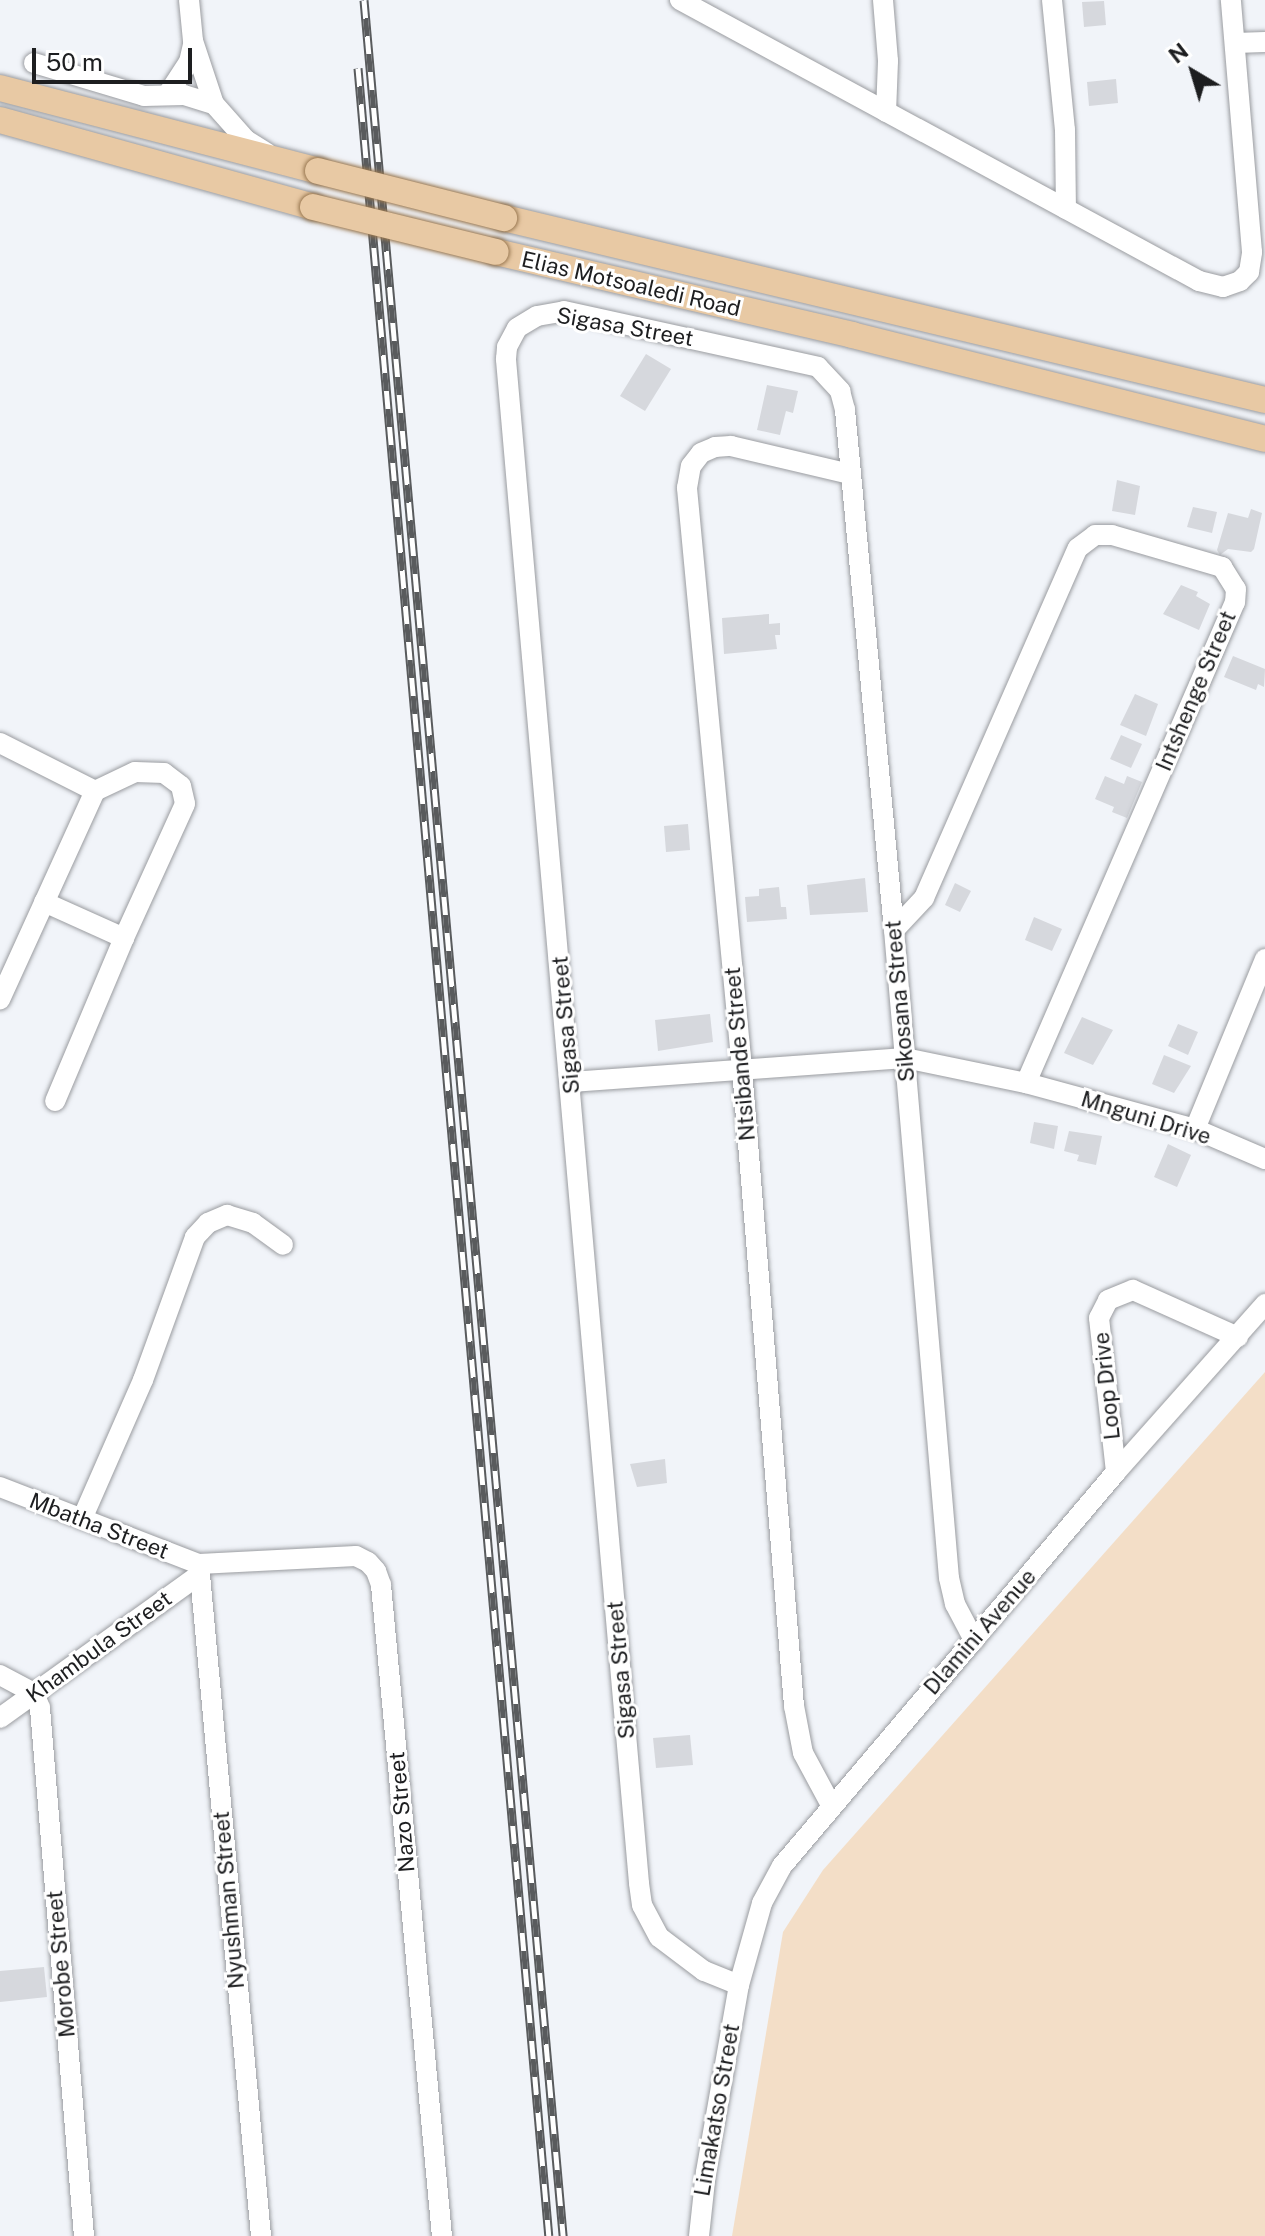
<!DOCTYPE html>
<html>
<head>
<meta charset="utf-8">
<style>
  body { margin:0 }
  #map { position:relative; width:1265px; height:2236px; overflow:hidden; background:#f1f4f9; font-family:"Public Sans",sans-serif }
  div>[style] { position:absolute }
  .green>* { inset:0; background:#f3dec7 }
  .building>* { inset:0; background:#d6d8dd }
  .roads { filter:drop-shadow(0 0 2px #9a9ca0) drop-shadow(0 0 2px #9a9ca0) }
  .minor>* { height:20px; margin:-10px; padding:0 10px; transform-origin:10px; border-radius:10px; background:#fff }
  .major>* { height:26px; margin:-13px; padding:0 13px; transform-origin:13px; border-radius:13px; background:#e8c9a4 }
  .rail>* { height:9px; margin-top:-4.5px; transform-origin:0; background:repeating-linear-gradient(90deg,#fff 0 18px,#595b5d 0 36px); box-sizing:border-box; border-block:2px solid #595b5d }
  .bridges { filter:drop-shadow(0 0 2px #97764f) drop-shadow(0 0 2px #97764f) }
  .major-bridge>* { height:26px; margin:-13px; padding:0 13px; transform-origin:13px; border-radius:13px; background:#e8c9a4 }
  span { translate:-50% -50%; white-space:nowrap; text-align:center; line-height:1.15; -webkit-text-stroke:6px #fff; paint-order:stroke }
  .street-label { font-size:22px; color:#1d1e20 }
  .north { position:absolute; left:1153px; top:32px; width:80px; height:80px; -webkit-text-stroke:6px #fff; paint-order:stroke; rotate:322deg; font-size:22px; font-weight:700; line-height:32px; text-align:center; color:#1d1e20 }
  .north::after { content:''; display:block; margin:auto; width:28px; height:36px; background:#1d1e20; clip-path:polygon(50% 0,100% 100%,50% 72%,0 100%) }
  .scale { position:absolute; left:32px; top:48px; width:160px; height:36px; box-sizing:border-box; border:4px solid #1d1e20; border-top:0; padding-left:10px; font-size:24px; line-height:28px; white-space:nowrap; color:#1d1e20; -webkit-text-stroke:6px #fff; paint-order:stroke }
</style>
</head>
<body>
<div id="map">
  <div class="green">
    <i style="clip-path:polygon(1265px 1372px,1265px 2236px,732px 2236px,783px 1932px,823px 1870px)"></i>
  </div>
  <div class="building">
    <i style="clip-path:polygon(1104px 1px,1106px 25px,1084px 27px,1082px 2px)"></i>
    <i style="clip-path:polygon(1116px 79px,1118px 103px,1089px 106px,1087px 82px)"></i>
    <i style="clip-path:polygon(646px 354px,671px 369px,645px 411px,620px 396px)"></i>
    <i style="clip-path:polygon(767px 385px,798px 391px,793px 413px,786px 411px,780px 435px,757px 430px)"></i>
    <i style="clip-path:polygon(1117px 480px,1140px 486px,1135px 515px,1112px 511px)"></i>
    <i style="clip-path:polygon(1193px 507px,1217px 512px,1212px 533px,1187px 527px)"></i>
    <i style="clip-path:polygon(1251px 509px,1262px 513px,1254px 549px,1251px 552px,1228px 549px,1220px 555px,1217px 550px,1228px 513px,1248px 518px)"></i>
    <i style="clip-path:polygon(1181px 585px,1198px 592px,1196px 596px,1210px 604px,1199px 630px,1163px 614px)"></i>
    <i style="clip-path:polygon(769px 614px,769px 624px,780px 623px,780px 635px,775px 635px,777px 649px,724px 654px,722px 618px)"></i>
    <i style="clip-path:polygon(1233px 656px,1265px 669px,1264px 687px,1258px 684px,1256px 690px,1224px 677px)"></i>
    <i style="clip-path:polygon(1135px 694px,1158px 704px,1146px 736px,1120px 725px)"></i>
    <i style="clip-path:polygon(1121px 735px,1142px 744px,1131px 768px,1110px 759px)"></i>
    <i style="clip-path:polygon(1105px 776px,1124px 784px,1127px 776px,1142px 782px,1127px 818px,1112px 812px,1114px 807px,1095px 799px)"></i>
    <i style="clip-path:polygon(688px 824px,690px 850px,666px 852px,664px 826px)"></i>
    <i style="clip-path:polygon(865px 878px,868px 912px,810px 915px,807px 885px)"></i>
    <i style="clip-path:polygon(955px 883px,971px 891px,960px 912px,945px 905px)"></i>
    <i style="clip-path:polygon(779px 887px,781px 907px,786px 907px,787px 919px,747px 922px,745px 897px,759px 896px,759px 889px)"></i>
    <i style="clip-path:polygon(1034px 917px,1062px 929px,1052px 951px,1025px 940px)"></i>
    <i style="clip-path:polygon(710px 1014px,713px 1042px,658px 1051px,655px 1020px)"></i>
    <i style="clip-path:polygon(1082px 1017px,1113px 1030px,1093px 1065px,1064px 1053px)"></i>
    <i style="clip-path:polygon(1178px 1024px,1198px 1032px,1188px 1055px,1168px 1046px)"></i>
    <i style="clip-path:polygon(1164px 1055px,1191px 1066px,1174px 1093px,1152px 1084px)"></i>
    <i style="clip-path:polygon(1034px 1122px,1058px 1126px,1054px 1149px,1030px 1143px)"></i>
    <i style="clip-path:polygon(1069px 1131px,1102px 1136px,1096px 1165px,1077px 1161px,1079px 1155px,1064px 1151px)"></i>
    <i style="clip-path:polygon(1168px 1144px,1191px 1155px,1177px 1187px,1154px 1177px)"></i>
    <i style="clip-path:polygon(665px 1459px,667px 1483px,637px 1487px,630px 1464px)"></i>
    <i style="clip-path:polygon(690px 1735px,693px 1765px,656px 1768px,653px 1738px)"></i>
    <i style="clip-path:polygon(44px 1967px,47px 1997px,0 2002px,0 1971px)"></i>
  </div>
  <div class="roads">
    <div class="minor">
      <i style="left:189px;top:0;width:41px;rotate:84.4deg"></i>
      <i style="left:193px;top:41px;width:66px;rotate:71.6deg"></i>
      <i style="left:214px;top:104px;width:48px;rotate:48.4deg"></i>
      <i style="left:246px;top:140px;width:25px;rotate:32deg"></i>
      <i style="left:680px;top:0;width:590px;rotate:28.43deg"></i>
      <i style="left:1199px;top:281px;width:25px;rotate:14deg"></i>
      <i style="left:1223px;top:287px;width:18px;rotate:-19deg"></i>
      <i style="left:1240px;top:281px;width:13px;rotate:-45deg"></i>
      <i style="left:1249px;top:272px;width:20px;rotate:-81deg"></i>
      <i style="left:1252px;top:252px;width:253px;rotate:-94.8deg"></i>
      <i style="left:883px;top:0;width:61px;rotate:85.3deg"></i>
      <i style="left:888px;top:61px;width:51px;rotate:92.2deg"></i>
      <i style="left:1052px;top:0;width:131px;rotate:84.3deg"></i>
      <i style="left:1065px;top:130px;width:79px;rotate:89.3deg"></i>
      <i style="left:1235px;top:43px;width:30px;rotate:-2deg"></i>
      <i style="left:34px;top:63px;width:115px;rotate:16.7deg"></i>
      <i style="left:144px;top:96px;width:40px;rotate:-1.4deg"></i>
      <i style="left:184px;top:95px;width:31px;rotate:17deg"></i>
      <i style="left:168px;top:94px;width:38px;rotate:-57deg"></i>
      <i style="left:189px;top:62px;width:17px;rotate:-77deg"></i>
      <i style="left:0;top:743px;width:106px;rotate:26.8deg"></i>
      <i style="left:95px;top:791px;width:229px;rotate:114.5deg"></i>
      <i style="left:95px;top:791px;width:44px;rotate:-25.4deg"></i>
      <i style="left:135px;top:772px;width:29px;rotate:2deg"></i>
      <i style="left:164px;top:773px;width:21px;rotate:37deg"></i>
      <i style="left:181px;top:786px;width:18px;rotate:77deg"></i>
      <i style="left:185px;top:804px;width:147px;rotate:114.5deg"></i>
      <i style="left:44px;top:902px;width:88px;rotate:24.2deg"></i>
      <i style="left:124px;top:938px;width:177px;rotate:112.9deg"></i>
      <i style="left:894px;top:930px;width:44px;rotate:-46.8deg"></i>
      <i style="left:924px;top:898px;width:382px;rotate:-66.3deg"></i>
      <i style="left:1078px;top:548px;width:21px;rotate:-37deg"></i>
      <i style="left:1095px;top:535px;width:17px"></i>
      <i style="left:1112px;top:535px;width:115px;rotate:16.2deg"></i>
      <i style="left:1222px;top:567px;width:26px;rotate:58deg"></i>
      <i style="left:1236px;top:589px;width:13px;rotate:94deg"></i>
      <i style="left:1235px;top:602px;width:524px;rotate:113.49deg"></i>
      <i style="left:571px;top:1082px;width:335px;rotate:-4.1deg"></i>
      <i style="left:905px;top:1058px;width:124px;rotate:11.7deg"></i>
      <i style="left:1026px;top:1083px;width:175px;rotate:15.2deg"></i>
      <i style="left:1195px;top:1129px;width:76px;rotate:23.2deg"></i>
      <i style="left:1195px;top:1129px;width:184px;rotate:-67.6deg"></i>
      <i style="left:1116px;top:1472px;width:155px;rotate:-96.3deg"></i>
      <i style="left:1099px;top:1318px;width:20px;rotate:-63deg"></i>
      <i style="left:1108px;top:1300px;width:27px;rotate:-22deg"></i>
      <i style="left:1133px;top:1290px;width:115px;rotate:24.1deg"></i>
      <i style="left:0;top:1487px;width:213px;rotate:21.2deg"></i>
      <i style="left:199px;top:1564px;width:157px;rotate:-2.9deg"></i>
      <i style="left:356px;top:1556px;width:13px;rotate:27deg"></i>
      <i style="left:368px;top:1562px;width:12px;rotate:48deg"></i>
      <i style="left:376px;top:1571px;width:15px;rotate:70deg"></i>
      <i style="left:381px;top:1585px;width:654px;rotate:84.65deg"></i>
      <i style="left:82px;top:1519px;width:152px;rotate:-66.3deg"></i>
      <i style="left:143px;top:1380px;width:152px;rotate:-70deg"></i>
      <i style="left:195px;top:1237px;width:19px;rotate:-47deg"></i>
      <i style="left:208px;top:1223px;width:21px;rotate:-23deg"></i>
      <i style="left:227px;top:1215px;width:27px;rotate:17deg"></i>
      <i style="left:253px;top:1223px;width:37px;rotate:36deg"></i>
      <i style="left:199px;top:1564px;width:675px;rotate:84.73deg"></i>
      <i style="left:0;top:1675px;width:38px;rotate:28deg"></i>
      <i style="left:34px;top:1693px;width:16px;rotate:68deg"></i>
      <i style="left:40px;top:1708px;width:530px;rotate:85.24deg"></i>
      <i style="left:0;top:1718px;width:245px;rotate:-35.7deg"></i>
      <i style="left:831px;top:1805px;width:59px;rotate:-118.3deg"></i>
      <i style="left:803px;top:1753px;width:48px;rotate:-100.8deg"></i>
      <i style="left:794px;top:1706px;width:639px;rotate:-94.67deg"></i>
      <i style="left:742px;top:1069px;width:584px;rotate:-95.41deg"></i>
      <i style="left:687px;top:488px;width:22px;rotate:-80deg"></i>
      <i style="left:691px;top:466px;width:16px;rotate:-52deg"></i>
      <i style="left:701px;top:453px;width:15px;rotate:-23deg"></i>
      <i style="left:715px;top:447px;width:16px;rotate:-4deg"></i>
      <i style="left:731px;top:446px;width:122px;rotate:13.2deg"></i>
      <i style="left:739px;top:1985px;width:38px;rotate:-158deg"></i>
      <i style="left:704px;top:1971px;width:56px;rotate:-142.9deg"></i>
      <i style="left:659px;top:1937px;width:36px;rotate:-118deg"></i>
      <i style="left:642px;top:1905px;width:22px;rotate:-98deg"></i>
      <i style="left:639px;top:1883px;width:1530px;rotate:-94.99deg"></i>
      <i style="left:506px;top:359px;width:12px;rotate:-85deg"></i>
      <i style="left:507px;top:347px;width:21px;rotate:-62deg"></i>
      <i style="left:517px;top:328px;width:23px;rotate:-31deg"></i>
      <i style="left:537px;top:316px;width:27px;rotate:-10deg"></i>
      <i style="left:564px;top:311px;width:260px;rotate:12.4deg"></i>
      <i style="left:818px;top:367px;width:33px;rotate:47deg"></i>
      <i style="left:840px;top:391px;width:20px;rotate:75deg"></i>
      <i style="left:845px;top:410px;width:522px;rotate:84.62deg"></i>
      <i style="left:894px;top:930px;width:650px;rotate:85.15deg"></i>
      <i style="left:949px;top:1578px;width:27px;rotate:77deg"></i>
      <i style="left:955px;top:1604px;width:41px;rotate:62.2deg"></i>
      <i style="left:699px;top:2236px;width:64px;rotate:-83.8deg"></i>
      <i style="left:706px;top:2172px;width:190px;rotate:-80deg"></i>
      <i style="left:739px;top:1985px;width:85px;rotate:-74.3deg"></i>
      <i style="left:762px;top:1903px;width:42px;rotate:-61.6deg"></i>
      <i style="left:782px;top:1866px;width:517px;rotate:-49.71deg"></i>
      <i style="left:1116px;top:1472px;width:225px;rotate:-48.4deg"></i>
    </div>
    <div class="major">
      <i style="left:0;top:88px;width:329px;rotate:14.6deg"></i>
      <i style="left:0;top:120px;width:325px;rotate:15.5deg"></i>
      <i style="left:504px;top:218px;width:782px;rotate:13.45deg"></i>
      <i style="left:496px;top:252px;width:366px;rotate:13.1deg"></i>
      <i style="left:852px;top:335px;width:426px;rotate:14.1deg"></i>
    </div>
  </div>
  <div class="rail">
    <i style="left:364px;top:0;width:2245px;rotate:84.91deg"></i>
    <i style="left:358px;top:68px;width:2176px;rotate:84.97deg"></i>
  </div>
  <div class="bridges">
    <div class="major-bridge">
      <i style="left:318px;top:171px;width:192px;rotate:14.2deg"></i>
      <i style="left:313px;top:207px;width:188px;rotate:13.8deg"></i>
    </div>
  </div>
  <div class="street-label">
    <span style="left:631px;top:284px;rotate:13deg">Elias Motsoaledi Road</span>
    <span style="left:625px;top:327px;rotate:10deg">Sigasa Street</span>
    <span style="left:1196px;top:691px;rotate:-67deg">Intshenge Street</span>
    <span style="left:900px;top:1001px;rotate:-95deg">Sikosana Street</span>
    <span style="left:566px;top:1025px;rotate:-95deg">Sigasa Street</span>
    <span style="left:740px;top:1054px;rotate:-95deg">Ntsibande Street</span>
    <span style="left:1146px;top:1118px;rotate:17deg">Mnguni Drive</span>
    <span style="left:1107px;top:1386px;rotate:-96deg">Loop Drive</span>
    <span style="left:99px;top:1526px;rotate:21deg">Mbatha Street</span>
    <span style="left:980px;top:1632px;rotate:-49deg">Dlamini Avenue</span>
    <span style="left:99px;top:1647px;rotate:-36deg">Khambula Street</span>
    <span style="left:621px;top:1670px;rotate:-95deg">Sigasa Street</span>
    <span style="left:402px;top:1812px;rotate:-95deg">Nazo Street</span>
    <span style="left:229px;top:1900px;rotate:-95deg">Nyushman Street</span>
    <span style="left:61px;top:1964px;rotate:-95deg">Morobe Street</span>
    <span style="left:717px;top:2110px;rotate:-80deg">Limakatso Street</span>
  </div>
  <div class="north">N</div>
  <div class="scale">50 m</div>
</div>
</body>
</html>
